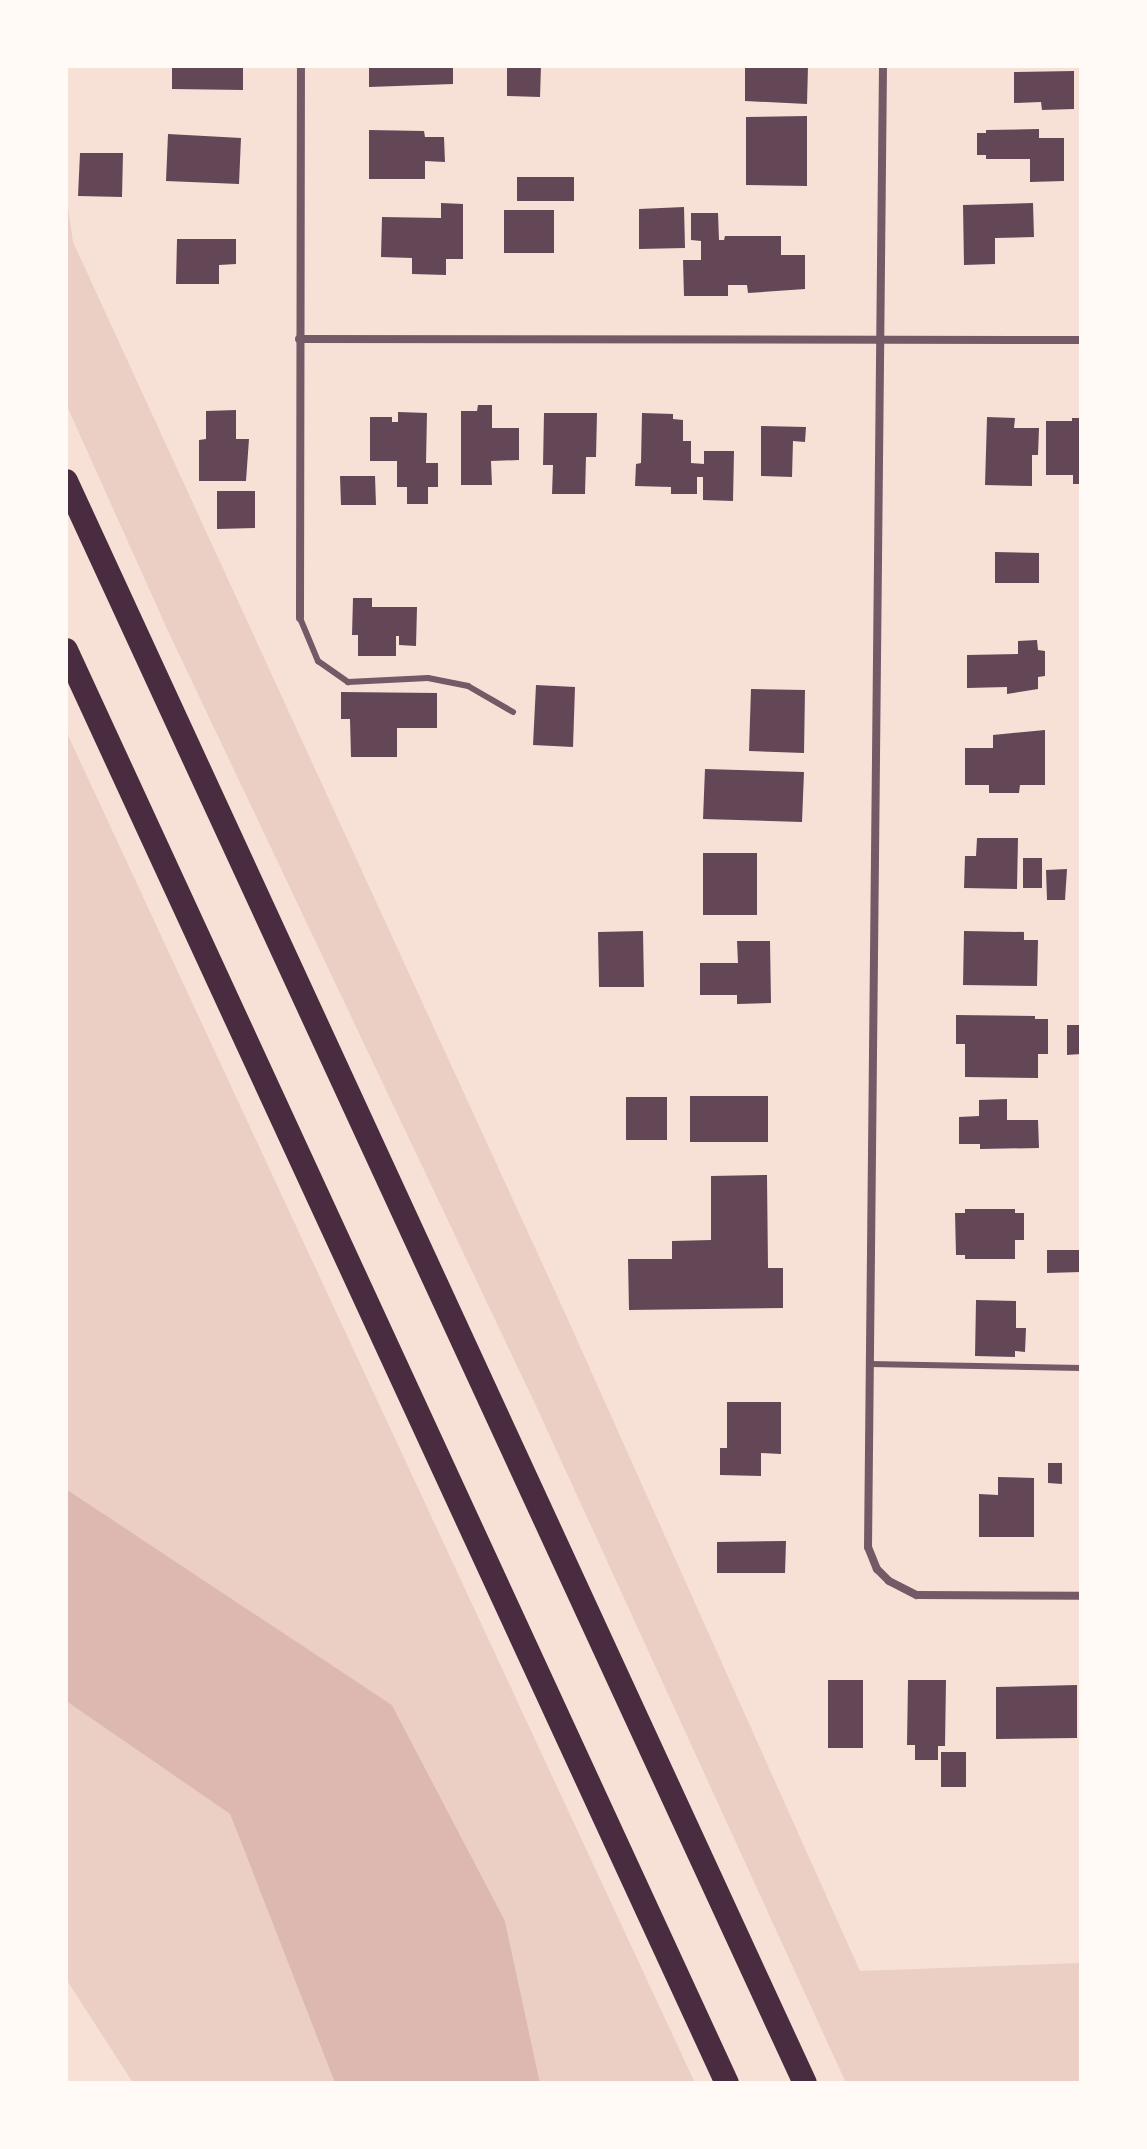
<!DOCTYPE html>
<html>
<head>
<meta charset="utf-8">
<style>
  body { margin:0 }
  #map { position:relative; width:1147px; height:2149px; overflow:hidden; background:#f7e1d7; font-family:Signika,sans-serif }
  div>[style] { position:absolute }
  .green>* { inset:0; background:#ebcfc5 }
  .water>* { inset:0; background:#dcb8b0 }
  .building>* { inset:0; background:#644757 }
  .service>* { height:6px; margin:-3px; padding:0 3px; transform-origin:3px; border-radius:3px; background:#755966 }
  .minor>* { height:8px; margin:-4px; padding:0 4px; transform-origin:4px; border-radius:4px; background:#755966 }
  .motorway>* { height:24px; margin:-12px; padding:0 12px; transform-origin:12px; border-radius:12px; background:#4a2c40 }
  span { translate:-50% -50%; white-space:nowrap; text-align:center; line-height:1.15; -webkit-text-stroke:7px #fffaf5; paint-order:stroke }
  .frame { position:absolute; inset:0; border:68px solid #fffaf5; pointer-events:none }
</style>
</head>
<body>
<div id="map">
  <div class="green">
    <i style="clip-path:polygon(66px 194px,73px 242px,565px 1313px,860px 1971px,1081px 1963px,1081px 2083px,846px 2083px,537px 1408px,168px 631px,66px 404px)"></i>
    <i style="clip-path:polygon(66px 731px,283px 1198px,695px 2083px,540px 2083px,505px 1921px,392px 1705px,66px 1489px)"></i>
    <i style="clip-path:polygon(66px 1701px,230px 1814px,335px 2083px,133px 2083px,66px 1979px)"></i>
  </div>
  <div class="water">
    <i style="clip-path:polygon(66px 1489px,392px 1705px,505px 1921px,540px 2083px,335px 2083px,230px 1814px,66px 1701px)"></i>
  </div>
  <div class="building">
    <i style="clip-path:polygon(172px 66px,243px 66px,243px 90px,172px 89px)"></i>
    <i style="clip-path:polygon(369px 66px,453px 66px,453px 84px,369px 87px)"></i>
    <i style="clip-path:polygon(507px 66px,541px 66px,540px 97px,507px 96px)"></i>
    <i style="clip-path:polygon(745px 66px,808px 66px,807px 104px,745px 101px)"></i>
    <i style="clip-path:polygon(1074px 71px,1074px 109px,1042px 110px,1041px 102px,1014px 103px,1014px 72px)"></i>
    <i style="clip-path:polygon(807px 116px,807px 186px,746px 185px,746px 117px)"></i>
    <i style="clip-path:polygon(1039px 129px,1039px 138px,1064px 138px,1064px 181px,1030px 182px,1030px 159px,986px 159px,986px 155px,977px 155px,977px 133px,986px 133px,986px 130px)"></i>
    <i style="clip-path:polygon(369px 130px,424px 131px,425px 137px,444px 137px,445px 162px,425px 161px,425px 179px,369px 179px)"></i>
    <i style="clip-path:polygon(168px 134px,241px 138px,239px 184px,166px 181px)"></i>
    <i style="clip-path:polygon(80px 153px,123px 153px,122px 197px,78px 196px)"></i>
    <i style="clip-path:polygon(517px 177px,574px 177px,574px 201px,517px 201px)"></i>
    <i style="clip-path:polygon(441px 203px,463px 204px,463px 259px,446px 259px,446px 275px,412px 274px,412px 258px,381px 257px,382px 217px,441px 218px)"></i>
    <i style="clip-path:polygon(1033px 203px,1034px 237px,995px 238px,995px 264px,964px 265px,963px 205px)"></i>
    <i style="clip-path:polygon(684px 207px,685px 248px,639px 249px,639px 209px)"></i>
    <i style="clip-path:polygon(504px 210px,554px 210px,554px 253px,504px 253px)"></i>
    <i style="clip-path:polygon(691px 213px,718px 213px,719px 240px,724px 240px,725px 236px,781px 236px,781px 255px,805px 255px,805px 289px,748px 293px,747px 285px,728px 285px,728px 296px,684px 296px,683px 260px,701px 260px,701px 241px,691px 240px)"></i>
    <i style="clip-path:polygon(177px 239px,236px 239px,236px 264px,219px 265px,219px 284px,176px 284px)"></i>
    <i style="clip-path:polygon(478px 405px,492px 405px,492px 428px,519px 428px,519px 460px,491px 461px,492px 485px,461px 485px,461px 411px,477px 411px)"></i>
    <i style="clip-path:polygon(236px 410px,236px 439px,249px 439px,246px 481px,199px 481px,199px 440px,206px 439px,206px 411px)"></i>
    <i style="clip-path:polygon(398px 412px,427px 413px,426px 463px,438px 463px,438px 487px,428px 487px,428px 504px,407px 504px,407px 487px,397px 487px,397px 461px,370px 461px,370px 417px,392px 417px,392px 422px,398px 422px)"></i>
    <i style="clip-path:polygon(544px 413px,597px 413px,596px 457px,586px 457px,585px 494px,552px 494px,553px 465px,543px 465px)"></i>
    <i style="clip-path:polygon(642px 413px,673px 414px,673px 419px,683px 420px,683px 441px,691px 441px,691px 463px,704px 464px,704px 451px,734px 451px,733px 501px,703px 500px,703px 477px,697px 477px,697px 494px,671px 494px,671px 487px,635px 486px,636px 464px,641px 463px)"></i>
    <i style="clip-path:polygon(987px 417px,1015px 418px,1014px 428px,1039px 428px,1038px 455px,1032px 455px,1032px 486px,985px 485px)"></i>
    <i style="clip-path:polygon(1072px 418px,1081px 418px,1081px 484px,1073px 484px,1073px 475px,1046px 475px,1046px 421px,1072px 421px)"></i>
    <i style="clip-path:polygon(761px 426px,806px 427px,805px 442px,793px 441px,792px 477px,761px 476px)"></i>
    <i style="clip-path:polygon(340px 476px,375px 476px,376px 505px,341px 505px)"></i>
    <i style="clip-path:polygon(217px 491px,255px 491px,255px 528px,217px 529px)"></i>
    <i style="clip-path:polygon(995px 552px,1039px 553px,1039px 583px,995px 583px)"></i>
    <i style="clip-path:polygon(353px 598px,372px 598px,372px 607px,417px 607px,416px 646px,399px 645px,399px 636px,396px 636px,396px 656px,358px 656px,358px 635px,352px 635px)"></i>
    <i style="clip-path:polygon(1037px 640px,1038px 650px,1045px 651px,1045px 676px,1038px 677px,1038px 689px,1007px 694px,1007px 687px,967px 688px,967px 655px,1018px 654px,1018px 641px)"></i>
    <i style="clip-path:polygon(536px 685px,575px 687px,573px 747px,533px 745px)"></i>
    <i style="clip-path:polygon(751px 689px,805px 690px,804px 753px,749px 751px)"></i>
    <i style="clip-path:polygon(341px 692px,437px 693px,437px 728px,397px 728px,397px 757px,351px 757px,350px 719px,341px 719px)"></i>
    <i style="clip-path:polygon(1045px 730px,1045px 785px,1020px 785px,1019px 793px,989px 793px,989px 785px,965px 785px,965px 748px,993px 748px,993px 735px)"></i>
    <i style="clip-path:polygon(705px 769px,804px 772px,802px 822px,703px 819px)"></i>
    <i style="clip-path:polygon(977px 838px,1018px 838px,1017px 889px,964px 888px,965px 856px,976px 856px)"></i>
    <i style="clip-path:polygon(703px 853px,757px 853px,757px 915px,703px 915px)"></i>
    <i style="clip-path:polygon(1023px 858px,1042px 858px,1042px 888px,1023px 888px)"></i>
    <i style="clip-path:polygon(1067px 869px,1065px 900px,1047px 900px,1046px 870px)"></i>
    <i style="clip-path:polygon(643px 931px,644px 987px,599px 987px,598px 932px)"></i>
    <i style="clip-path:polygon(964px 931px,1024px 932px,1024px 940px,1038px 940px,1037px 986px,963px 985px)"></i>
    <i style="clip-path:polygon(737px 941px,770px 941px,771px 1003px,737px 1004px,737px 995px,700px 995px,700px 963px,738px 963px)"></i>
    <i style="clip-path:polygon(956px 1015px,1035px 1016px,1035px 1019px,1048px 1019px,1048px 1054px,1038px 1054px,1038px 1078px,965px 1077px,965px 1044px,956px 1044px)"></i>
    <i style="clip-path:polygon(1067px 1025px,1081px 1025px,1081px 1054px,1067px 1055px)"></i>
    <i style="clip-path:polygon(690px 1096px,768px 1096px,768px 1142px,690px 1142px)"></i>
    <i style="clip-path:polygon(626px 1097px,667px 1097px,667px 1140px,626px 1140px)"></i>
    <i style="clip-path:polygon(1007px 1099px,1007px 1120px,1038px 1120px,1039px 1148px,980px 1149px,980px 1144px,959px 1144px,959px 1117px,979px 1116px,979px 1100px)"></i>
    <i style="clip-path:polygon(767px 1175px,768px 1268px,783px 1268px,783px 1308px,629px 1310px,628px 1259px,672px 1259px,672px 1241px,711px 1240px,711px 1176px)"></i>
    <i style="clip-path:polygon(965px 1209px,1015px 1209px,1015px 1213px,1024px 1213px,1024px 1240px,1015px 1240px,1015px 1259px,965px 1259px,965px 1255px,956px 1255px,955px 1213px,965px 1213px)"></i>
    <i style="clip-path:polygon(1047px 1250px,1081px 1250px,1081px 1272px,1047px 1273px)"></i>
    <i style="clip-path:polygon(976px 1300px,1016px 1301px,1016px 1328px,1026px 1328px,1025px 1352px,1015px 1351px,1015px 1357px,975px 1356px)"></i>
    <i style="clip-path:polygon(727px 1402px,781px 1402px,781px 1454px,761px 1453px,761px 1476px,720px 1475px,720px 1448px,727px 1448px)"></i>
    <i style="clip-path:polygon(1048px 1463px,1062px 1463px,1062px 1484px,1048px 1483px)"></i>
    <i style="clip-path:polygon(998px 1477px,1034px 1478px,1034px 1537px,979px 1537px,979px 1494px,998px 1495px)"></i>
    <i style="clip-path:polygon(786px 1541px,785px 1573px,717px 1573px,717px 1542px)"></i>
    <i style="clip-path:polygon(828px 1680px,863px 1680px,863px 1748px,828px 1748px)"></i>
    <i style="clip-path:polygon(908px 1680px,946px 1680px,945px 1746px,938px 1746px,938px 1760px,915px 1760px,915px 1745px,907px 1745px)"></i>
    <i style="clip-path:polygon(1077px 1685px,1077px 1738px,996px 1739px,996px 1687px)"></i>
    <i style="clip-path:polygon(941px 1752px,966px 1752px,966px 1787px,941px 1787px)"></i>
  </div>
  <div class="service">
    <i style="left:300px;top:618px;width:47px;rotate:67.3deg"></i>
    <i style="left:318px;top:661px;width:37px;rotate:35deg"></i>
    <i style="left:348px;top:682px;width:80px;rotate:-2.9deg"></i>
    <i style="left:428px;top:678px;width:41px;rotate:11.3deg"></i>
    <i style="left:468px;top:686px;width:52px;rotate:30deg"></i>
    <i style="left:870px;top:1364px;width:211px;rotate:1.1deg"></i>
  </div>
  <div class="minor">
    <i style="left:883px;top:66px;width:1481px;rotate:90.58deg"></i>
    <i style="left:868px;top:1547px;width:24px;rotate:68deg"></i>
    <i style="left:877px;top:1569px;width:17px;rotate:45deg"></i>
    <i style="left:889px;top:1581px;width:31px;rotate:27deg"></i>
    <i style="left:917px;top:1595px;width:164px;rotate:0.3deg"></i>
    <i style="left:299px;top:339px;width:782px;rotate:0.07deg"></i>
    <i style="left:300px;top:618px;width:552px;rotate:-89.9deg"></i>
  </div>
  <div class="motorway">
    <i style="left:66px;top:481px;width:1764px;rotate:65.24deg"></i>
    <i style="left:66px;top:650px;width:1578px;rotate:65.24deg"></i>
  </div>
  <div class="frame"></div>
</div>
</body>
</html>
